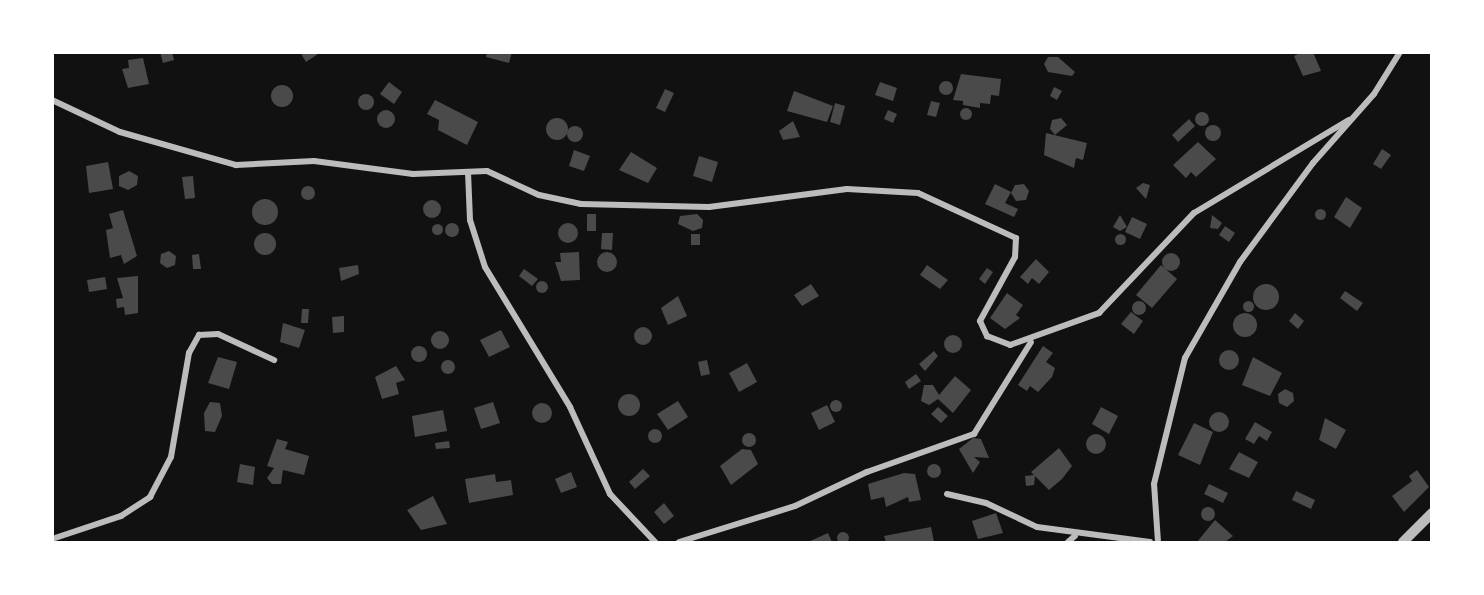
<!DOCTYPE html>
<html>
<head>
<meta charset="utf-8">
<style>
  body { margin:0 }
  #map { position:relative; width:1484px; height:595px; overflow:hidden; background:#111; font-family:"IBM Plex Serif",serif }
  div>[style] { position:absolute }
  .building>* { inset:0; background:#4a4a4a }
  .round { border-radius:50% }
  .minor>* { height:6px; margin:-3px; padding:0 3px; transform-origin:3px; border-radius:3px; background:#bcbcbc }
  .tertiary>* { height:10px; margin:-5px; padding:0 5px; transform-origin:5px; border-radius:5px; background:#bcbcbc }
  span { translate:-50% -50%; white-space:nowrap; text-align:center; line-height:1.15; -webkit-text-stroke:6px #fff; paint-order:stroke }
  .frame { position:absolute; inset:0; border:54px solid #fff; pointer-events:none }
</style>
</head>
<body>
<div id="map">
  <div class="building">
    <i style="clip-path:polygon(160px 52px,172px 52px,174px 60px,163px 63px)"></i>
    <i style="clip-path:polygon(300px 52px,321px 52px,306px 62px)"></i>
    <i style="clip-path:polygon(487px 52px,512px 52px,509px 63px,486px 57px)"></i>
    <i style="clip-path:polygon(1302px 52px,1313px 52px,1321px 71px,1303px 76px,1294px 56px)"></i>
    <i style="clip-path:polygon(1048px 57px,1058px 57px,1075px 72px,1072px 76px,1048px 72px,1044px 64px)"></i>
    <i style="clip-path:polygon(143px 58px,149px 84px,128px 88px,122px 69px,129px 68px,128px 60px)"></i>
    <i style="clip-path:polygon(961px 74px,1001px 79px,999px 96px,991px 95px,990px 104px,980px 103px,980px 108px,963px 105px,963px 101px,953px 100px)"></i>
    <i class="round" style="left:939px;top:81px;width:14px;height:14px"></i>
    <i style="clip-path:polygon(389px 82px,402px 92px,394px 104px,380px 94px)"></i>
    <i style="clip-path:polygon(880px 82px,897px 88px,893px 101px,875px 95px)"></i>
    <i class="round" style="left:271px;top:85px;width:22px;height:22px"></i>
    <i style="clip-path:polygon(1054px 87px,1062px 91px,1057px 100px,1050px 96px)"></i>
    <i style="clip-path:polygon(665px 89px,674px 93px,665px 112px,656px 108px)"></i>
    <i style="clip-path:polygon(794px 91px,833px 106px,827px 122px,787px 111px)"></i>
    <i class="round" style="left:358px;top:94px;width:16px;height:16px"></i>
    <i style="clip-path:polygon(435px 100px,478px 122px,467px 145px,438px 130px,439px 120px,427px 114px)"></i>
    <i style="clip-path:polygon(931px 101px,940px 103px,936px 117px,927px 115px)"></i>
    <i style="clip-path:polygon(835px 103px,845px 106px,840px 125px,830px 122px)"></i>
    <i class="round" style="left:960px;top:108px;width:12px;height:12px"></i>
    <i class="round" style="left:377px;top:110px;width:18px;height:18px"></i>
    <i style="clip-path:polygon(888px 110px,897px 114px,893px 123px,884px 119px)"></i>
    <i class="round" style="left:1195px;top:112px;width:14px;height:14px"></i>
    <i style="clip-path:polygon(1061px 118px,1067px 125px,1055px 135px,1050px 129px,1052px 120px)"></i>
    <i class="round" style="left:546px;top:118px;width:22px;height:22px"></i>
    <i style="clip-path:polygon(1189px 119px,1195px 126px,1178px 142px,1172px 135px)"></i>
    <i style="clip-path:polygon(793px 121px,800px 137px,783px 140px,779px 131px)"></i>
    <i class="round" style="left:1205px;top:125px;width:16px;height:16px"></i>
    <i class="round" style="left:567px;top:126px;width:16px;height:16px"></i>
    <i style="clip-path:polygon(1046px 133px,1087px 143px,1083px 160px,1076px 158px,1074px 168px,1044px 155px)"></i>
    <i style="clip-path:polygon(1198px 142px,1216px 159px,1196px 177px,1191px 172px,1186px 178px,1173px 165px)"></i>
    <i style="clip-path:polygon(1382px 149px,1391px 155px,1381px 169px,1373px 164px)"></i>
    <i style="clip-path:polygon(574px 150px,590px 156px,584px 171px,569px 166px)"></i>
    <i style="clip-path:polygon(631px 152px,657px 168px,648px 183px,619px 170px)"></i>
    <i style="clip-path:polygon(699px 156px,718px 162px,712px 182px,693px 176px)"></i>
    <i style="clip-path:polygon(108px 162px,113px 189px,89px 193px,86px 166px)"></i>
    <i style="clip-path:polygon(129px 171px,138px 176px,137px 185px,128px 190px,119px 186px,119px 176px)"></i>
    <i style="clip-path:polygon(193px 176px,195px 198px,185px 199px,182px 177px)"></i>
    <i style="clip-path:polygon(1143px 183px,1150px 185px,1146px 199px,1136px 188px)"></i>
    <i style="clip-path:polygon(995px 184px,1011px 192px,1005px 203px,1018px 209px,1014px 217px,985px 204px)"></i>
    <i style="clip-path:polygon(1024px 184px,1029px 191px,1026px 200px,1016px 201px,1011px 193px,1015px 185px)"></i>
    <i class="round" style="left:301px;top:186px;width:14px;height:14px"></i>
    <i style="clip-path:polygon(1346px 197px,1362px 208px,1350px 228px,1334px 217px)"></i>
    <i class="round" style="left:252px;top:199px;width:26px;height:26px"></i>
    <i class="round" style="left:423px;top:200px;width:18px;height:18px"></i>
    <i class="round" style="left:1314.5px;top:208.5px;width:11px;height:11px"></i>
    <i style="clip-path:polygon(123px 210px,137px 256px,124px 264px,121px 255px,110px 258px,106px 230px,113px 228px,109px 214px)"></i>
    <i style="clip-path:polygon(587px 214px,596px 214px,596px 231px,587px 231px)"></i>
    <i style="clip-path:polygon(697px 214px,703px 220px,702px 228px,693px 231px,678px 224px,680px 216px)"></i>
    <i style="clip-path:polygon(1120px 215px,1127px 227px,1120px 231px,1113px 227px)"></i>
    <i style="clip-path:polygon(1212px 215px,1222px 223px,1218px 229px,1210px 228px)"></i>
    <i style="clip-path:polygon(1132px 217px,1147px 224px,1140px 239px,1125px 232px)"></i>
    <i class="round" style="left:558px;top:223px;width:20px;height:20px"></i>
    <i class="round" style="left:445px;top:223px;width:14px;height:14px"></i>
    <i class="round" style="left:431.5px;top:223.5px;width:11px;height:11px"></i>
    <i style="clip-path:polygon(1225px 226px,1235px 233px,1229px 242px,1219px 235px)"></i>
    <i style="clip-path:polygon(602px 233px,613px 233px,612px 250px,601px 249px)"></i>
    <i class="round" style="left:254px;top:233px;width:22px;height:22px"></i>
    <i class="round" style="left:1114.5px;top:233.5px;width:11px;height:11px"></i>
    <i style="clip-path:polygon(691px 234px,700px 234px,700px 245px,691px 245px)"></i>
    <i style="clip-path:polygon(169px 251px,176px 256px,175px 265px,167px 268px,160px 263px,161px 254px)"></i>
    <i style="clip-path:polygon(579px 252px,580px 280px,561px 281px,555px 262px,561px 262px,560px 253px)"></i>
    <i class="round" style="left:597px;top:252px;width:20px;height:20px"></i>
    <i class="round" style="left:1162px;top:253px;width:18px;height:18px"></i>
    <i style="clip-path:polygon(199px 254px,201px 269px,193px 269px,192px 255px)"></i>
    <i style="clip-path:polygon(1036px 259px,1049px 272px,1039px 284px,1032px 278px,1028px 284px,1020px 277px)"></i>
    <i style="clip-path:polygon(358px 265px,359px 274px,341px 281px,339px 268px)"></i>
    <i style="clip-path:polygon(927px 265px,948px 280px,940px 289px,920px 275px)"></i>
    <i style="clip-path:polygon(1161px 265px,1177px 279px,1152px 308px,1136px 295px)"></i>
    <i style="clip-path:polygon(987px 268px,993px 272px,985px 284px,979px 279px)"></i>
    <i style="clip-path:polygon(524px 269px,538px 279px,532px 286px,519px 276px)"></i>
    <i style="clip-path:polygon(138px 276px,138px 313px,125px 315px,124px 307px,117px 308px,116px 299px,123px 298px,117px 278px)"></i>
    <i style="clip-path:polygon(105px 277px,107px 289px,89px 292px,87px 280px)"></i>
    <i class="round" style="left:536px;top:281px;width:12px;height:12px"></i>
    <i style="clip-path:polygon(811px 284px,819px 296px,802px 306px,794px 295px)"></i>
    <i class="round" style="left:1253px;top:284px;width:26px;height:26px"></i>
    <i style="clip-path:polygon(1345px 291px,1363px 303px,1357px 311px,1340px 298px)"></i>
    <i style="clip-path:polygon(1007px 293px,1023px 305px,1016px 315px,1020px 318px,1005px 329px,990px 318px)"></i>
    <i style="clip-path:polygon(678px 296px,687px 316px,668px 325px,661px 308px)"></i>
    <i class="round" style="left:1242.5px;top:300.5px;width:11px;height:11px"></i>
    <i class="round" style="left:1132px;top:301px;width:14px;height:14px"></i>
    <i style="clip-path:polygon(302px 309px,309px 309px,308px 323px,301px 323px)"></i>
    <i style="clip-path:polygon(1131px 312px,1143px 321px,1134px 334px,1121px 324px)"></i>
    <i style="clip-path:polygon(1295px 313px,1304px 321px,1298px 329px,1289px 321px)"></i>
    <i class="round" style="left:1233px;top:313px;width:24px;height:24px"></i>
    <i style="clip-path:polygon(344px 316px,344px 332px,333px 333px,332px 317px)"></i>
    <i style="clip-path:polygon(283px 323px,305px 330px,299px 348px,280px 342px)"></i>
    <i class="round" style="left:634px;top:327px;width:18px;height:18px"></i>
    <i style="clip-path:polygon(501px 330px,510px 347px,489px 357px,480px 340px)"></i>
    <i class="round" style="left:431px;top:331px;width:18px;height:18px"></i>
    <i class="round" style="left:944px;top:335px;width:18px;height:18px"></i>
    <i style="clip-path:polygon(1043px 346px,1053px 353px,1046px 362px,1055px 368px,1052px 377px,1038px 392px,1030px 386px,1027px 391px,1018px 385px)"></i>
    <i class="round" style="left:411px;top:346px;width:16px;height:16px"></i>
    <i class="round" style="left:1219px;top:350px;width:20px;height:20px"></i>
    <i style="clip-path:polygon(934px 351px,938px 356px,925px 371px,919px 364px)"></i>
    <i style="clip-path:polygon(218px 357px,237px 362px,229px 389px,208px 383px)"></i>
    <i style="clip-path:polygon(1253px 357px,1282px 373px,1270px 396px,1242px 385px)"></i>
    <i style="clip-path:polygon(707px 360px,710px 374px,701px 376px,698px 362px)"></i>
    <i class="round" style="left:441px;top:360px;width:14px;height:14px"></i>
    <i style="clip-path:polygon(747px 363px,757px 382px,739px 392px,729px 373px)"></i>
    <i style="clip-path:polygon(396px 366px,405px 380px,396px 383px,399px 394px,382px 399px,375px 377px)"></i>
    <i style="clip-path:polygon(916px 374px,921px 381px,909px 389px,905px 382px)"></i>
    <i style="clip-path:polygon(955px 376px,971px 390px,953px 413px,938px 399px,929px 405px,921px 401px,924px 385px,933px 385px,939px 395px)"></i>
    <i style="clip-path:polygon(1285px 389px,1293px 393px,1294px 401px,1287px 407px,1279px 403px,1278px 394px)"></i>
    <i class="round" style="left:618px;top:394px;width:22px;height:22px"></i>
    <i class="round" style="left:830px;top:400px;width:12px;height:12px"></i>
    <i style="clip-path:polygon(678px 401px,688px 417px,668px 430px,657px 414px)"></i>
    <i style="clip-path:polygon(210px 402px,220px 403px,222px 416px,215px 432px,205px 431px,204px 413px)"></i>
    <i style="clip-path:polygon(493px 402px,500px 423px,481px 429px,474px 408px)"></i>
    <i class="round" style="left:532px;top:403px;width:20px;height:20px"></i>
    <i style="clip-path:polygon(827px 405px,835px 422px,819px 430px,811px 413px)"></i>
    <i style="clip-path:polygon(938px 407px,948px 416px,941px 423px,931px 414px)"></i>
    <i style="clip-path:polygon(1101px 407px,1118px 416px,1109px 434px,1092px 424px)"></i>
    <i style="clip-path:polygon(443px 410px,447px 431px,415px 437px,412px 416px)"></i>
    <i class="round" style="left:1209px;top:412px;width:20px;height:20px"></i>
    <i style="clip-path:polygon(1325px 418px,1346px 430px,1336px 449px,1319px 440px)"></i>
    <i style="clip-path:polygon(1255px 422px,1272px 432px,1267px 441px,1259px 436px,1254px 444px,1245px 439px)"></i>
    <i style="clip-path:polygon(1194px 423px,1213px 432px,1200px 465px,1178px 455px)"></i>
    <i class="round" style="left:648px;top:429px;width:14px;height:14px"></i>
    <i class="round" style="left:742px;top:433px;width:14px;height:14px"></i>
    <i class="round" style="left:1086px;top:434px;width:20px;height:20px"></i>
    <i style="clip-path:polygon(973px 438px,981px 439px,989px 458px,974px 457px,980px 462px,973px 473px,959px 449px)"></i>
    <i style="clip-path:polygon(277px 439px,288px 442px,285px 449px,309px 456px,304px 475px,283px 470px,281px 484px,272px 484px,267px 478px,274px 468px,267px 466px)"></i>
    <i style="clip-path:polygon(449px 441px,450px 448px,436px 449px,435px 443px)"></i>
    <i style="clip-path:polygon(1059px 448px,1072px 466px,1062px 479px,1049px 490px,1035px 476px,1034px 485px,1026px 486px,1025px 476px,1034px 475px,1031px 472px)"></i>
    <i style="clip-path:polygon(742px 449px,751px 450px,758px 464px,731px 485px,720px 466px)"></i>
    <i style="clip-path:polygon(1239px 452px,1258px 462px,1249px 478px,1229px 469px)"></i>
    <i class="round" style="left:927px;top:464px;width:14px;height:14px"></i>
    <i style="clip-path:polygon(240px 464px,255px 467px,253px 485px,237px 482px)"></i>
    <i style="clip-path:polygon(643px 469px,650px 476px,635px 489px,629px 482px)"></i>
    <i style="clip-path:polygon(1417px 470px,1429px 487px,1404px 512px,1392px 496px,1412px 481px,1409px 476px)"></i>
    <i style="clip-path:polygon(571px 472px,577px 487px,561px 493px,555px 479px)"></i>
    <i style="clip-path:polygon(904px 473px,915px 474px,921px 500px,909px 502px,908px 497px,886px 507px,884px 497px,871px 500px,868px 484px)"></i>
    <i style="clip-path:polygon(495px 474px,496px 482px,511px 480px,513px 495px,469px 503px,465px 479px)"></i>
    <i style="clip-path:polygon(1209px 484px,1228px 493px,1223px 503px,1204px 494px)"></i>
    <i style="clip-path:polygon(1296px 491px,1315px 500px,1311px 509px,1292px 500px)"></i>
    <i style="clip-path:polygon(433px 496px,447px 524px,421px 530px,407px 510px)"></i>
    <i style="clip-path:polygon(664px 503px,674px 516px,664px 524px,654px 512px)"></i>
    <i class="round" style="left:1201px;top:507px;width:14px;height:14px"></i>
    <i style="clip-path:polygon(996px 513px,1003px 533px,978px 539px,972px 521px)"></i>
    <i style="clip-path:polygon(1215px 520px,1233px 536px,1225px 542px,1197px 542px)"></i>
    <i style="clip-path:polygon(931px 527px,934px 542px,886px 542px,884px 536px)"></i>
    <i class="round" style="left:837px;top:532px;width:12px;height:12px"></i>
    <i style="clip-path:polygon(828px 533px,832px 542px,808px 542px)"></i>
  </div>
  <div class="minor">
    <i style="left:52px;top:100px;width:75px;rotate:25.2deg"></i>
    <i style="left:120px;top:132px;width:121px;rotate:15.9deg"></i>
    <i style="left:236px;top:165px;width:78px;rotate:-2.9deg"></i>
    <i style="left:314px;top:161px;width:100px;rotate:7.5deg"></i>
    <i style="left:413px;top:174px;width:74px;rotate:-2.3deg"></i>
    <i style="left:487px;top:171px;width:57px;rotate:24.8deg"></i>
    <i style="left:539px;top:195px;width:43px;rotate:12.1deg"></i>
    <i style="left:581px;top:204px;width:128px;rotate:1.3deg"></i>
    <i style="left:709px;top:207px;width:139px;rotate:-7.4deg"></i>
    <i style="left:847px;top:189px;width:71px;rotate:3.2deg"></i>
    <i style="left:918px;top:193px;width:108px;rotate:24.7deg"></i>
    <i style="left:1016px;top:238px;width:19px;rotate:93deg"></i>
    <i style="left:1015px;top:257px;width:73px;rotate:118.7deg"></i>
    <i style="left:980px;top:321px;width:17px;rotate:65deg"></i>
    <i style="left:987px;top:336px;width:25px;rotate:21deg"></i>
    <i style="left:1010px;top:345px;width:95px;rotate:-19.8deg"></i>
    <i style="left:1099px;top:313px;width:138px;rotate:-46.5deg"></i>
    <i style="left:1194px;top:213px;width:181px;rotate:-31deg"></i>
    <i style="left:468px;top:172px;width:48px;rotate:87.6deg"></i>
    <i style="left:470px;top:220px;width:49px;rotate:72.3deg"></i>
    <i style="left:485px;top:267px;width:164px;rotate:58.7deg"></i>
    <i style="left:570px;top:407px;width:96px;rotate:65.3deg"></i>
    <i style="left:610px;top:494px;width:66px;rotate:46.8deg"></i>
    <i style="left:947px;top:494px;width:40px;rotate:13deg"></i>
    <i style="left:986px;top:503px;width:56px;rotate:25.2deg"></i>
    <i style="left:1037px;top:527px;width:114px;rotate:7.6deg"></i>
    <i style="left:52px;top:539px;width:73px;rotate:-18.4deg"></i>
    <i style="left:121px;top:516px;width:35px;rotate:-33deg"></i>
    <i style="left:150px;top:497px;width:45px;rotate:-62.3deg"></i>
    <i style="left:171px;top:457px;width:106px;rotate:-80.2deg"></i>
    <i style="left:189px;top:353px;width:21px;rotate:-61deg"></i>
    <i style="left:199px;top:335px;width:19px;rotate:-3deg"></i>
    <i style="left:218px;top:334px;width:62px;rotate:24.9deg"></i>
    <i style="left:679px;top:542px;width:121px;rotate:-17.2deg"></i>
    <i style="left:795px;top:506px;width:80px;rotate:-25.3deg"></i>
    <i style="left:867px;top:472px;width:114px;rotate:-19.6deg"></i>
    <i style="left:974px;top:434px;width:108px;rotate:-58.2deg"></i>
    <i style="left:1068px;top:542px;width:9px;rotate:-41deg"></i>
    <i style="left:1158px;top:542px;width:58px;rotate:-93.9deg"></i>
    <i style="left:1154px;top:484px;width:130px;rotate:-76.2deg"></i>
    <i style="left:1185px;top:358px;width:111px;rotate:-60.2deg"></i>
    <i style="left:1240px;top:262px;width:123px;rotate:-53.6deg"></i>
    <i style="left:1313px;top:163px;width:92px;rotate:-48.5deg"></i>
    <i style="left:1374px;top:94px;width:49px;rotate:-58.2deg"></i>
  </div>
  <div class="tertiary">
    <i style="left:1403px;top:542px;width:41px;rotate:-45deg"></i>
  </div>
  <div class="frame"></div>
</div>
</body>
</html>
